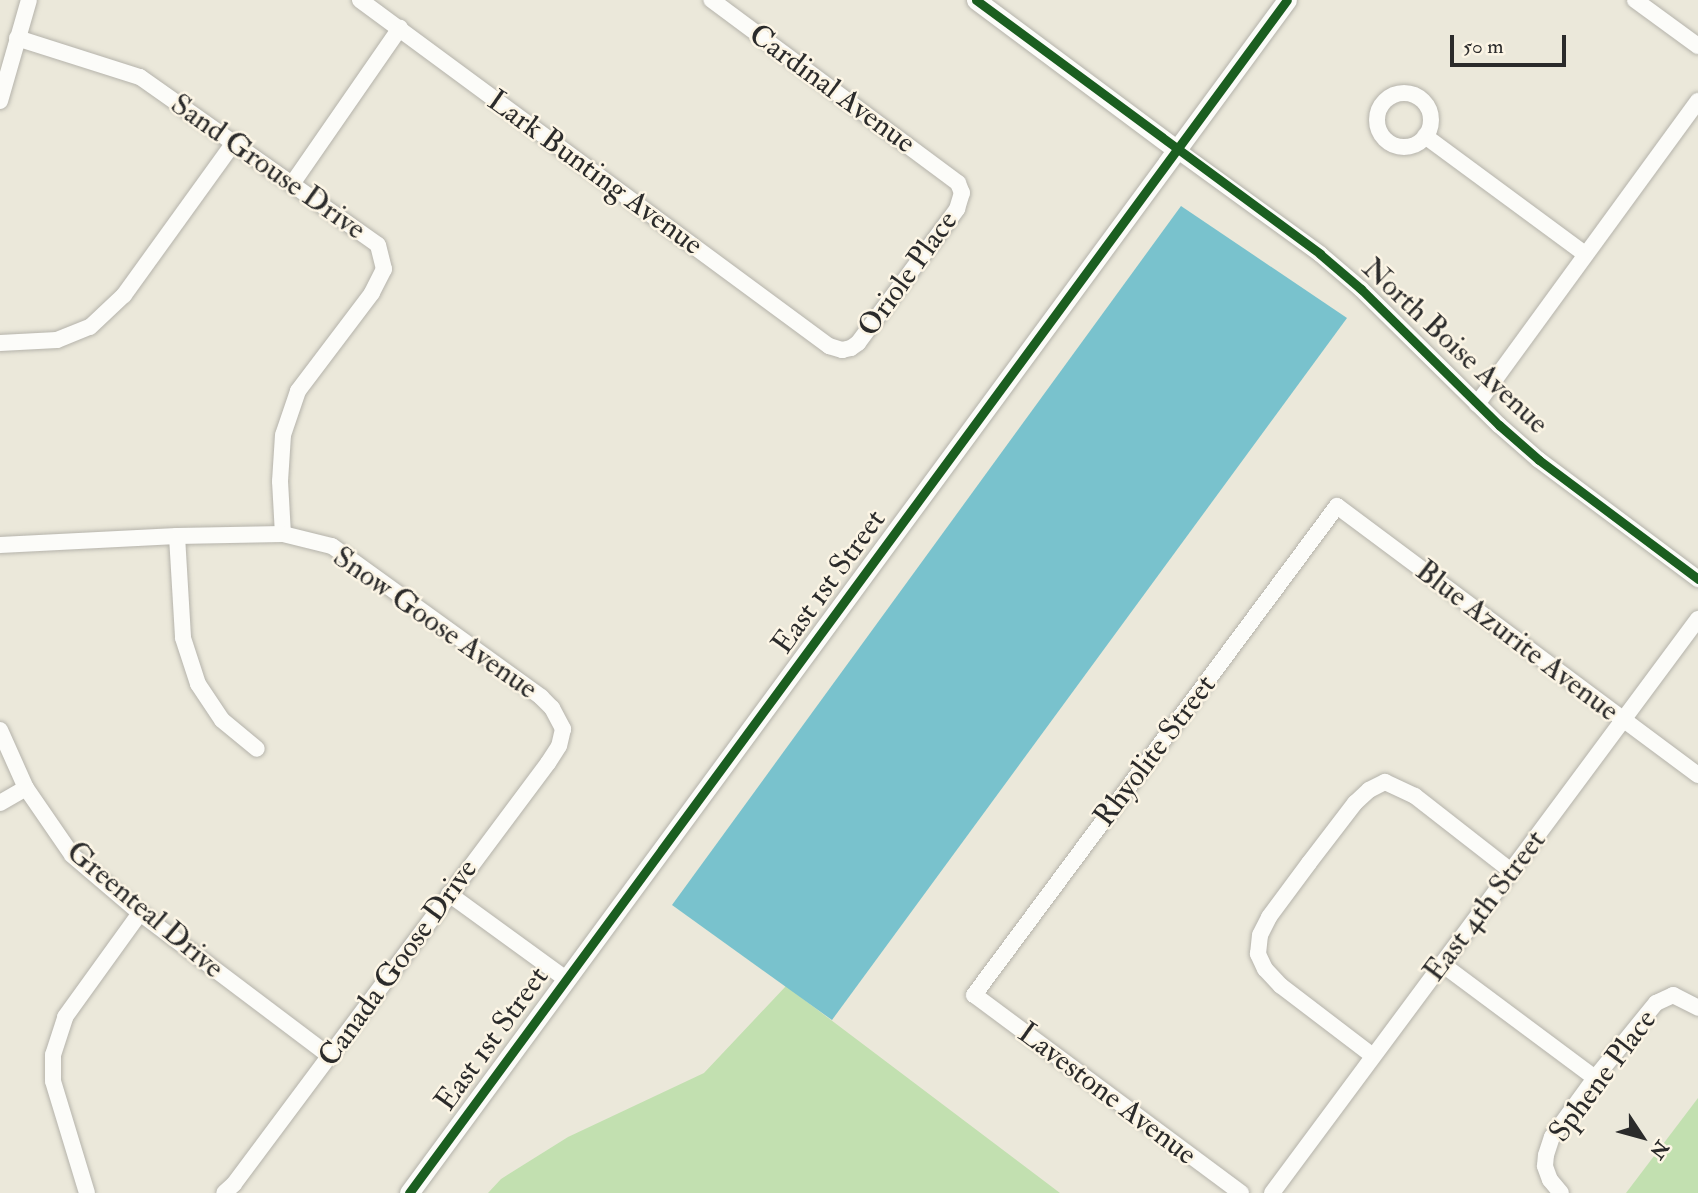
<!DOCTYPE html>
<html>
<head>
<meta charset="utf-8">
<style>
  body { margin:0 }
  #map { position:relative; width:1698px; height:1193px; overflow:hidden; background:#ebe8da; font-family:"IM FELL Double Pica",serif }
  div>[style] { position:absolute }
  .green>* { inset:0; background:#c2e0b0 }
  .water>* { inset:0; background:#79c2cd }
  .roads { filter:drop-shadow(0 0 2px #b5b3ab) drop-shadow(0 0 2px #b5b3ab) }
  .minor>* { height:16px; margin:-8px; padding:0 8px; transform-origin:8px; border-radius:8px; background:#fcfcf9 }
  .minor>.ring { margin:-8px; padding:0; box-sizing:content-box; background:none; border:16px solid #fcfcf9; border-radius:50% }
  .major>* { height:19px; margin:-9.5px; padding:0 9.5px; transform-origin:9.5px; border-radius:9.5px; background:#fcfcf9 }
  .cycleway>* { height:9px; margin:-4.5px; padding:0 4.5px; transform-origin:4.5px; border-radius:4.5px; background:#1b5e20 }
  span { translate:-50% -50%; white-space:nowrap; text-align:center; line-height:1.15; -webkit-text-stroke:5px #fcf5e5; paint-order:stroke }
  .street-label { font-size:30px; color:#2b2b2b }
  .north { position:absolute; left:1607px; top:1102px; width:70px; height:70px; -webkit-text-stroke:5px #fcf5e5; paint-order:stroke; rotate:126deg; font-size:19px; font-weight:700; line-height:28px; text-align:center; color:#2b2b2b }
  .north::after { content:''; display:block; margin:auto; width:24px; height:32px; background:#2b2b2b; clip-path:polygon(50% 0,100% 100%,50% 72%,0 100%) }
  .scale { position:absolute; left:1450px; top:35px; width:116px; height:32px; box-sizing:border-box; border:4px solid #2b2b2b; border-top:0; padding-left:9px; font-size:21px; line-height:24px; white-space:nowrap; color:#2b2b2b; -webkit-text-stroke:5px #fcf5e5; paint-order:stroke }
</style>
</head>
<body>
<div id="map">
  <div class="green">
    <i style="clip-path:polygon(786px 986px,1060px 1193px,488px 1193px,501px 1179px,568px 1137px,704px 1073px)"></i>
    <i style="clip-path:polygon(1698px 1098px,1698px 1193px,1626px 1193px)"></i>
  </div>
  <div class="water">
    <i style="clip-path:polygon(1181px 206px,1347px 318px,832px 1020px,672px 905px)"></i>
  </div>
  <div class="roads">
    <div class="minor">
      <i style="left:360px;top:0;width:583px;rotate:36.42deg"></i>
      <i style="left:829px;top:346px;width:14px;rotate:17deg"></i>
      <i style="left:842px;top:350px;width:9px;rotate:-13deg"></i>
      <i style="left:851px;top:348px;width:9px;rotate:-36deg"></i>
      <i style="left:858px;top:343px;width:167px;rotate:-53.5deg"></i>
      <i style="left:957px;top:209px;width:17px;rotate:-73deg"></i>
      <i style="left:962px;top:193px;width:11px;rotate:-112deg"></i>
      <i style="left:958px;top:183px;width:307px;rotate:-143.4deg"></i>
      <i style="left:1635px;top:0;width:78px;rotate:36.1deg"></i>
      <i style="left:17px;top:38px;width:129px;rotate:17.6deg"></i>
      <i style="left:140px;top:77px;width:291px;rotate:35.2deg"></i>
      <i style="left:378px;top:245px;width:25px;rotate:76deg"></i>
      <i style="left:384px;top:269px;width:27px;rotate:117deg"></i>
      <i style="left:372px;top:293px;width:123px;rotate:127.1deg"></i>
      <i style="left:298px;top:391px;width:46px;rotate:108.8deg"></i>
      <i style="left:283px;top:435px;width:46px;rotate:93.7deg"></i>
      <i style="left:280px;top:481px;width:53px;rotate:86.8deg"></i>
      <i class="ring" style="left:1377px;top:93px;width:38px;height:38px"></i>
      <i style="left:0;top:101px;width:105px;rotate:-74deg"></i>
      <i style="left:1425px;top:136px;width:199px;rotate:36.4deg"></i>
      <i style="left:1177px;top:150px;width:177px;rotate:36deg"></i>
      <i style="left:1320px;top:254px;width:54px;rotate:40.5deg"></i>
      <i style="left:1361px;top:289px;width:194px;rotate:44.6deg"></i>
      <i style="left:1499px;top:425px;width:53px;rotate:41.2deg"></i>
      <i style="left:1539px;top:460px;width:199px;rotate:36.8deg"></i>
      <i style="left:292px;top:184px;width:190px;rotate:-55.3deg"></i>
      <i style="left:0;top:343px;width:57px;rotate:-3deg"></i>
      <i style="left:57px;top:340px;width:35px;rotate:-22deg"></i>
      <i style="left:90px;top:327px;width:47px;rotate:-43.3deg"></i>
      <i style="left:124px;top:295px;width:190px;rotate:-54.2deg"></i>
      <i style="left:1477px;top:404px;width:375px;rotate:-53.9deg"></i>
      <i style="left:177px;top:536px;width:102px;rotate:86.6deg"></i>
      <i style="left:183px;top:638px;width:48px;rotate:71.9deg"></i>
      <i style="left:198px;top:684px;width:43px;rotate:56.3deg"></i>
      <i style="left:222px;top:720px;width:45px;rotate:39.6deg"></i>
      <i style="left:0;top:545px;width:177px;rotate:-2.9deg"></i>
      <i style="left:177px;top:536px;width:106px;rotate:-1.1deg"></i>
      <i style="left:283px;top:534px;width:50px;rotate:13.8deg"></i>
      <i style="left:332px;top:546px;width:258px;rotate:35.8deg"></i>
      <i style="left:541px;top:697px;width:16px;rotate:45deg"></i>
      <i style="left:552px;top:708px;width:24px;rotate:62deg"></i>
      <i style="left:563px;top:729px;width:17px;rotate:103deg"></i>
      <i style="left:559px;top:746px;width:20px;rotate:123deg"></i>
      <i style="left:548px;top:763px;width:525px;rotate:126.72deg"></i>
      <i style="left:234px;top:1184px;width:13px;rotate:138deg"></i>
      <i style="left:0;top:730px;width:64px;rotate:65.9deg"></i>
      <i style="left:26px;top:788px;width:81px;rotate:55.5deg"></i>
      <i style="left:72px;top:855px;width:89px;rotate:40.5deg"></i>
      <i style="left:140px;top:913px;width:238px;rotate:37deg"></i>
      <i style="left:0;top:803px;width:30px;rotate:-30deg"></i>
      <i style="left:449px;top:894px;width:145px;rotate:36deg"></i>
      <i style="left:1442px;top:964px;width:191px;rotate:36.7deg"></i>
      <i style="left:1373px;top:1056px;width:116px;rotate:-142.7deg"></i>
      <i style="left:1281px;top:986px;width:23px;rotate:-133deg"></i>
      <i style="left:1265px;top:969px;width:17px;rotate:-115deg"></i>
      <i style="left:1258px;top:954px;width:19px;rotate:-84deg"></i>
      <i style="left:1260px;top:935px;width:20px;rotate:-63deg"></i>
      <i style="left:1269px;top:917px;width:67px;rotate:-53.5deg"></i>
      <i style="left:1309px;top:863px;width:76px;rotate:-52.5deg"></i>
      <i style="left:1355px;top:803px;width:19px;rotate:-43deg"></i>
      <i style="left:1369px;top:790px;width:18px;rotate:-27deg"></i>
      <i style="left:1385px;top:782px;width:33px;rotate:25deg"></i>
      <i style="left:1415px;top:796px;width:122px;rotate:38deg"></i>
      <i style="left:87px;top:1193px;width:117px;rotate:-106.9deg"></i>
      <i style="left:53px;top:1081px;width:26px;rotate:-90deg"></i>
      <i style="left:53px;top:1055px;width:40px;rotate:-72deg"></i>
      <i style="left:65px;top:1017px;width:128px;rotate:-54.2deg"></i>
      <i style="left:1241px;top:1193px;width:332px;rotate:-143.4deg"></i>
      <i style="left:974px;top:995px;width:609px;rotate:-53.41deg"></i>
      <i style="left:1337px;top:506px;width:450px;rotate:36.7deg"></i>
      <i style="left:1272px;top:1193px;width:715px;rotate:-53.42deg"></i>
      <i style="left:1561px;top:1193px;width:17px;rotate:-130deg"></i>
      <i style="left:1550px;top:1180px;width:15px;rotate:-110deg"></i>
      <i style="left:1545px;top:1166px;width:11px;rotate:-85deg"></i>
      <i style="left:1546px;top:1155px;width:19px;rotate:-72deg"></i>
      <i style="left:1552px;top:1137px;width:73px;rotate:-53.9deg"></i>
      <i style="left:1595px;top:1078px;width:97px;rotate:-50.9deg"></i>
      <i style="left:1656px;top:1003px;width:19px;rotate:-25deg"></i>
      <i style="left:1673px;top:995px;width:28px;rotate:27deg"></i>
    </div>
    <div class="major">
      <i style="left:976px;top:0;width:251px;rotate:36.7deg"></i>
      <i style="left:409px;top:1193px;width:1481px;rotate:-53.65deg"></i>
    </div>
  </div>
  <div class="cycleway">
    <i style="left:976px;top:0;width:428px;rotate:36.4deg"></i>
    <i style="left:1320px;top:254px;width:54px;rotate:40.5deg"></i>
    <i style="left:1361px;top:289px;width:194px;rotate:44.6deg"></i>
    <i style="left:1499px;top:425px;width:53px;rotate:41.2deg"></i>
    <i style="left:1539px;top:460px;width:199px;rotate:36.8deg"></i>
    <i style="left:409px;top:1193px;width:1481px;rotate:-53.65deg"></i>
  </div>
  <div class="street-label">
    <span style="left:832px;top:89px;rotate:36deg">Cardinal Avenue</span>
    <span style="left:268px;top:167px;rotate:35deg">Sand Grouse Drive</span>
    <span style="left:595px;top:173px;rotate:36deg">Lark Bunting Avenue</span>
    <span style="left:908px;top:274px;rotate:-54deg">Oriole Place</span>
    <span style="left:1455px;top:346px;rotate:43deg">North Boise Avenue</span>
    <span style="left:829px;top:582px;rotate:-54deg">East 1st Street</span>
    <span style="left:435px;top:623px;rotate:35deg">Snow Goose Avenue</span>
    <span style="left:1517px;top:641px;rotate:37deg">Blue Azurite Avenue</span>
    <span style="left:1155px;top:751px;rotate:-53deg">Rhyolite Street</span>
    <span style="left:1485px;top:906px;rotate:-53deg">East 4th Street</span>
    <span style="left:145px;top:910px;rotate:40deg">Greenteal Drive</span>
    <span style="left:398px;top:963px;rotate:-54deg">Canada Goose Drive</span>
    <span style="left:492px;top:1039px;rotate:-54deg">East 1st Street</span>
    <span style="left:1603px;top:1076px;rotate:-53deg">Sphene Place</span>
    <span style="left:1107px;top:1094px;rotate:37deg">Lavestone Avenue</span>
  </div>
  <div class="north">N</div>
  <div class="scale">50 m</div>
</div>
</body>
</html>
